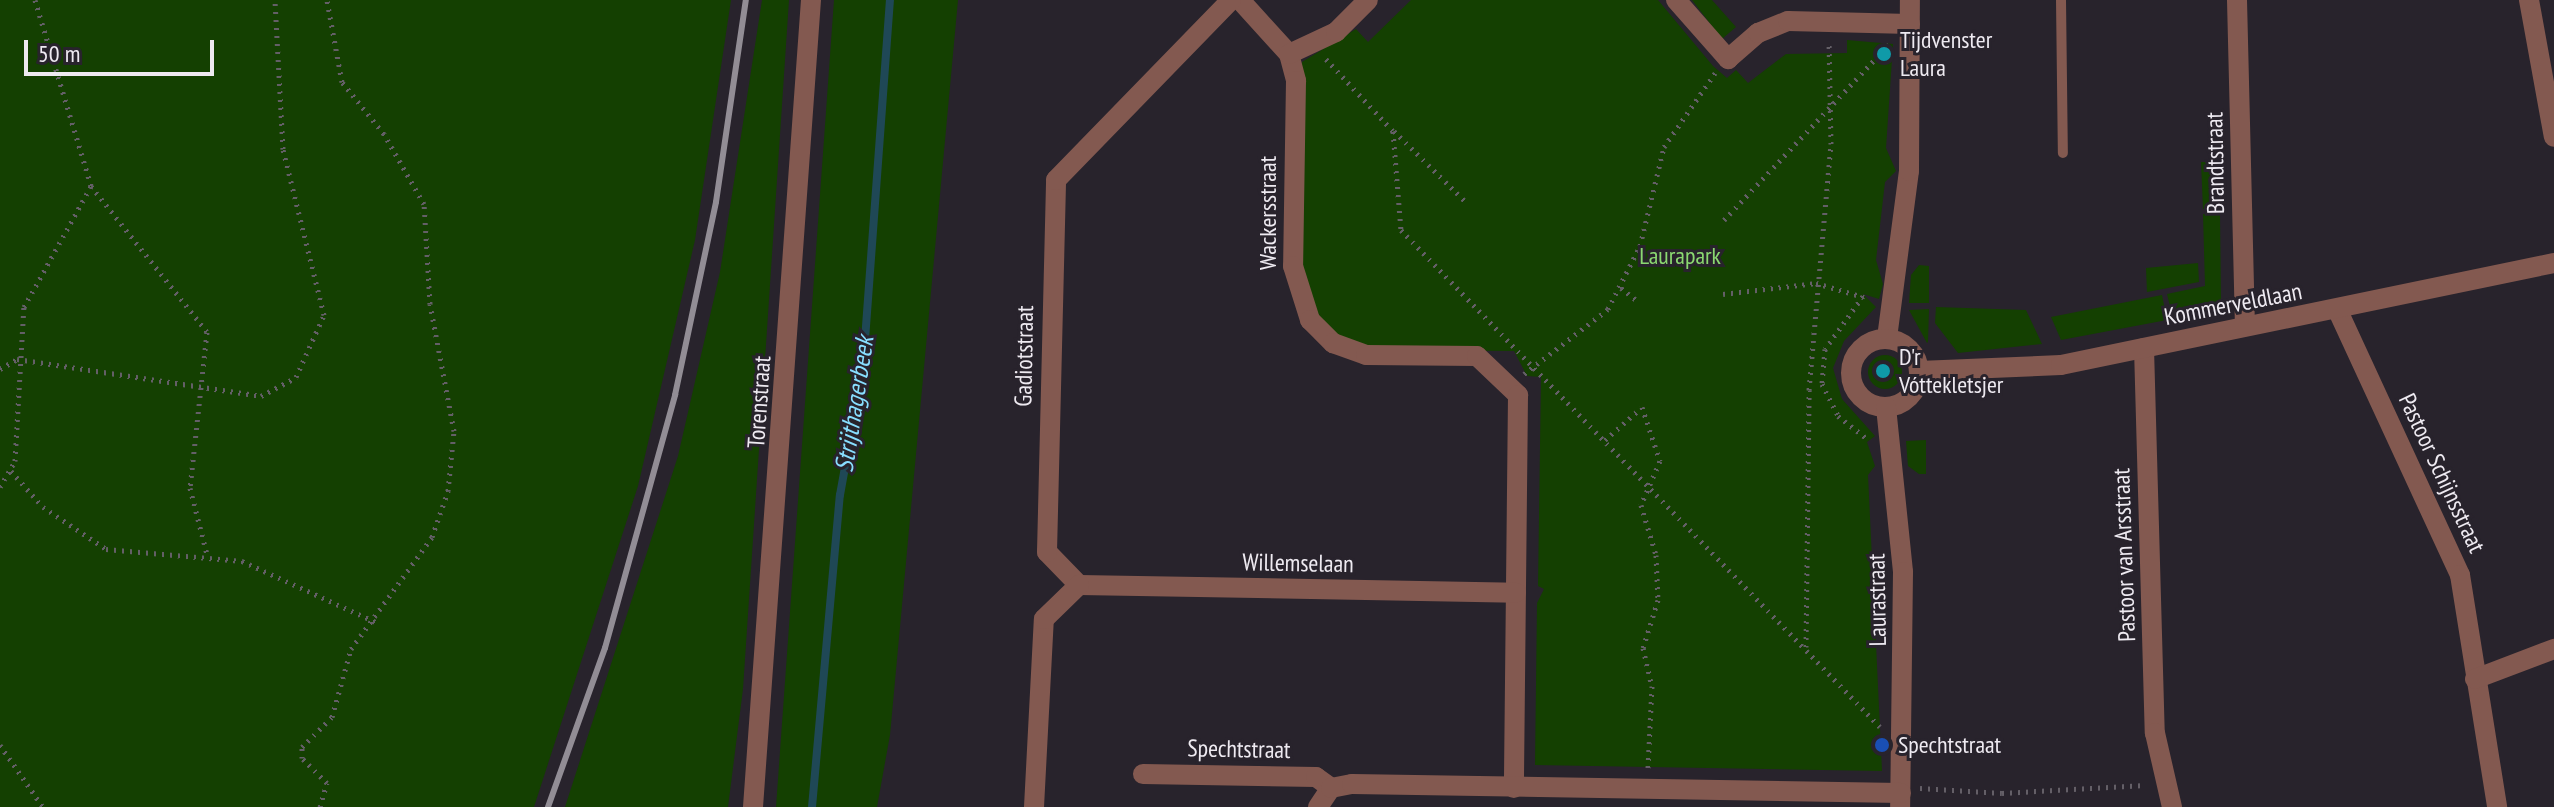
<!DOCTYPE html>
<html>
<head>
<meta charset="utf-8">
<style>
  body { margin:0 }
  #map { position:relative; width:2554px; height:807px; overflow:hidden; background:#28232c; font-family:"PT Sans Narrow",sans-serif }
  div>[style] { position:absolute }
  .green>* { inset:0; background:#144001 }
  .round { border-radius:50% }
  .stream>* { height:8px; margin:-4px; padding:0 4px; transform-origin:4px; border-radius:4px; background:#1f4856 }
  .path>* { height:5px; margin-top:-2.5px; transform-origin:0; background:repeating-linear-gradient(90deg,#645f67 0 2px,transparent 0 8px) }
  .service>* { height:10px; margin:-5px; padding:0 5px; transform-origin:5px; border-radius:5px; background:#835950 }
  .minor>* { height:20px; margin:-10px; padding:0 10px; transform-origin:10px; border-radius:10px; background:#835950 }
  .minor>.ring { margin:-10px; padding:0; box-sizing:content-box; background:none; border:20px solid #835950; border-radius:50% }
  .tertiary>* { height:20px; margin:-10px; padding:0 10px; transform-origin:10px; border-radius:10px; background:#835950 }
  .rail>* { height:6px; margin:-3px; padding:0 3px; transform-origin:3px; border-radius:3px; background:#928d95 }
  .dots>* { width:22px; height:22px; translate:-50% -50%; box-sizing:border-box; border:4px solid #28232c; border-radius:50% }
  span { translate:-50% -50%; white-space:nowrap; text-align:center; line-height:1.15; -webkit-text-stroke:6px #28232c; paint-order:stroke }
  .poi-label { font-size:24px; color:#eeeaf1 }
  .left { translate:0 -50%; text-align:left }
  .street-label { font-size:24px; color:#eeeaf1 }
  .park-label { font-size:24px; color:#8bd971 }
  .water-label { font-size:26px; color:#88deff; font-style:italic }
  .scale { position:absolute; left:24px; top:40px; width:190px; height:36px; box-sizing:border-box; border:4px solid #eeeaf1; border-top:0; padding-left:10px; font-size:24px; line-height:28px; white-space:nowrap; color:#eeeaf1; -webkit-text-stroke:6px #28232c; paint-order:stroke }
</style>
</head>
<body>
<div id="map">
  <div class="green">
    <i style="clip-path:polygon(0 0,731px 0,695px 240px,638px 486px,534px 807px,0 807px)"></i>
    <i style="clip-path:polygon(762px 0,789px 0,743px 689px,728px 807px,565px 807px,678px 456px,720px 272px)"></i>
    <i style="clip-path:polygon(834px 0,958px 0,890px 735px,877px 807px,776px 807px)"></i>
    <i style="clip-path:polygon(1411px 0,1658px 0,1713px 66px,1727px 78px,1736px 70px,1748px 83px,1786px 54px,1847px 53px,1847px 40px,1893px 44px,1886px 148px,1896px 171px,1885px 182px,1876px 260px,1883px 284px,1879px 299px,1863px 294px,1876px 307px,1844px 341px,1833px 368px,1842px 399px,1875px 436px,1867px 442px,1875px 466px,1868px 475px,1882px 771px,1535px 765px,1537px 603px,1544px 589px,1538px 586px,1541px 377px,1527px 376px,1514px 351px,1386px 350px,1344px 340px,1317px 316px,1301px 273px,1302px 62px,1356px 29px,1368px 42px)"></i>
    <i style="clip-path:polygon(1692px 0,1712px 0,1736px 27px,1722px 39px)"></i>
    <i style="clip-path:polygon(2201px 162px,2219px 162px,2220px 209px,2203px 209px)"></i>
    <i style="clip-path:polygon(2220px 213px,2221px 300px,2172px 315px,2167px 294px,2205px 286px,2203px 214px)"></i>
    <i style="clip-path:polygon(2198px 263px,2199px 282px,2147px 292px,2146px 268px)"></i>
    <i style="clip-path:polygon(1919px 265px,1929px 266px,1929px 303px,1909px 303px,1911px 275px)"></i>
    <i style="clip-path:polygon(2162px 295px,2167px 320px,2061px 340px,2051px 317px)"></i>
    <i style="clip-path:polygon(1936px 307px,2026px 310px,2042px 344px,1958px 353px,1935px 323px)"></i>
    <i style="clip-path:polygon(1929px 309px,1928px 342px,1927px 343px,1909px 310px)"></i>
    <i class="round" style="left:1868px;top:355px;width:34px;height:34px"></i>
    <i style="clip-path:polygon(1926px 440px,1926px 474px,1919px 474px,1908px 466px,1906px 441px)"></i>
  </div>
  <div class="stream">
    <i style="left:812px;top:807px;width:313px;rotate:-84.9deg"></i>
    <i style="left:840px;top:495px;width:130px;rotate:-79.8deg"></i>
    <i style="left:863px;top:367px;width:368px;rotate:-85.8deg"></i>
  </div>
  <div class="path">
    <i style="left:35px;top:0;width:194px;rotate:73.2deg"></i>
    <i style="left:91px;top:186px;width:186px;rotate:51.5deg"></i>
    <i style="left:207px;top:332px;width:157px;rotate:96.2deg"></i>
    <i style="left:190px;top:488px;width:68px;rotate:75.6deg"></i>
    <i style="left:1326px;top:59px;width:98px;rotate:47.1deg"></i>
    <i style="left:1393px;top:131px;width:99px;rotate:85.4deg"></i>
    <i style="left:1401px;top:230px;width:690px;rotate:46.06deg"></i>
    <i style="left:1394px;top:131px;width:101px;rotate:44.6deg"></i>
    <i style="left:1724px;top:220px;width:241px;rotate:-46.8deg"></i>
    <i style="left:1621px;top:288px;width:23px;rotate:38deg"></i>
    <i style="left:1723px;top:294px;width:94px;rotate:-6.7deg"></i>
    <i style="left:1816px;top:283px;width:50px;rotate:16.3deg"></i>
    <i style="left:1863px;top:296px;width:65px;rotate:125.6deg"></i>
    <i style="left:1825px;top:349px;width:35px;rotate:95deg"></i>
    <i style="left:1822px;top:384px;width:36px;rotate:63deg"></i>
    <i style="left:1838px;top:416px;width:39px;rotate:38deg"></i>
    <i style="left:0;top:369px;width:20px;rotate:-30deg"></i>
    <i style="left:17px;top:359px;width:247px;rotate:8.6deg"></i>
    <i style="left:261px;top:396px;width:40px;rotate:-28deg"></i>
    <i style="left:296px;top:377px;width:68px;rotate:-65.7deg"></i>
    <i style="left:324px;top:315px;width:171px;rotate:-103.9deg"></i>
    <i style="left:283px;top:149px;width:149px;rotate:-93.1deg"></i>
    <i style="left:1524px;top:374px;width:106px;rotate:-37.7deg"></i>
    <i style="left:1608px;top:309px;width:71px;rotate:-63.1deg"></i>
    <i style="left:1640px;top:246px;width:102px;rotate:-76.4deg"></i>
    <i style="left:1664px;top:147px;width:90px;rotate:-55.4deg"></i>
    <i style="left:1642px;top:407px;width:57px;rotate:71.6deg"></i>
    <i style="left:1660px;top:461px;width:48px;rotate:113.4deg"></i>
    <i style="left:1641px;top:505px;width:52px;rotate:73.3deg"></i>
    <i style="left:1656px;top:555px;width:45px;rotate:87.5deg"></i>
    <i style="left:1658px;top:600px;width:50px;rotate:107.4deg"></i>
    <i style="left:1643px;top:648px;width:39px;rotate:77deg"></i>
    <i style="left:1652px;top:686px;width:82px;rotate:92.8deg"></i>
    <i style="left:1605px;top:440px;width:48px;rotate:-41.6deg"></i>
    <i style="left:11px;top:471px;width:48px;rotate:48.4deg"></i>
    <i style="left:43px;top:507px;width:76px;rotate:33.7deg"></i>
    <i style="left:106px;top:549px;width:137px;rotate:5deg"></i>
    <i style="left:242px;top:561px;width:147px;rotate:24.5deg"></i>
    <i style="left:0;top:487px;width:30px;rotate:-60deg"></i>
    <i style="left:15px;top:461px;width:154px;rotate:-86.7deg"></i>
    <i style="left:24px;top:307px;width:138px;rotate:-61deg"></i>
    <i style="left:1806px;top:647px;width:257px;rotate:-89.3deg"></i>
    <i style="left:1809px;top:390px;width:247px;rotate:-84.9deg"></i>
    <i style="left:1831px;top:144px;width:102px;rotate:-91.1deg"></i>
    <i style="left:0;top:745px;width:75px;rotate:55.3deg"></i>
    <i style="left:1920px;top:788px;width:82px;rotate:3.5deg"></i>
    <i style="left:2002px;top:793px;width:144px;rotate:-3.2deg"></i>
    <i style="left:320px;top:807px;width:25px;rotate:-74deg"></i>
    <i style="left:327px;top:783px;width:35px;rotate:-135deg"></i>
    <i style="left:302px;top:758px;width:11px;rotate:-90deg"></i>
    <i style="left:302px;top:747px;width:42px;rotate:-45deg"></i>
    <i style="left:332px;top:717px;width:71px;rotate:-74.4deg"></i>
    <i style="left:351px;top:649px;width:138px;rotate:-54.1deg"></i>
    <i style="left:432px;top:537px;width:49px;rotate:-70.8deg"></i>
    <i style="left:448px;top:491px;width:60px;rotate:-84.3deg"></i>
    <i style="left:454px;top:431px;width:129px;rotate:-100.7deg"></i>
    <i style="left:430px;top:304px;width:100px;rotate:-93.4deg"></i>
    <i style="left:424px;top:204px;width:81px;rotate:-119.7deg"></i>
    <i style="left:384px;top:134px;width:67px;rotate:-128.9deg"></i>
    <i style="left:342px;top:82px;width:83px;rotate:-100.4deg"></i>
  </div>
  <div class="service">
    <i style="left:2061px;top:0;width:153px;rotate:89.3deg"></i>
  </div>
  <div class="minor">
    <i style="left:1240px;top:0;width:73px;rotate:47.8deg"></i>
    <i style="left:1289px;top:54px;width:28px;rotate:75deg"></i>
    <i style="left:1296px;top:81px;width:185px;rotate:90.9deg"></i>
    <i style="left:1293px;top:266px;width:57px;rotate:72.5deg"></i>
    <i style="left:1310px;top:320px;width:33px;rotate:45deg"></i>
    <i style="left:1333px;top:343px;width:35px;rotate:20deg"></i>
    <i style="left:1366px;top:355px;width:111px;rotate:0.5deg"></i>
    <i style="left:1477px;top:356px;width:57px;rotate:43.6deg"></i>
    <i style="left:1518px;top:395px;width:393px;rotate:90.6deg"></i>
    <i style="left:1676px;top:0;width:79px;rotate:48.6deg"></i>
    <i style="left:1728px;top:59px;width:40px;rotate:-41deg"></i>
    <i style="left:1758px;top:33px;width:32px;rotate:-22deg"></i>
    <i style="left:1788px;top:21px;width:122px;rotate:1.4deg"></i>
    <i style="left:2237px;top:0;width:325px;rotate:88.6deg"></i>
    <i style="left:2529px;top:0;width:139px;rotate:79.7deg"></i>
    <i style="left:1289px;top:54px;width:52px;rotate:-25.1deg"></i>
    <i style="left:1336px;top:32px;width:45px;rotate:-45deg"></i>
    <i style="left:2338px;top:311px;width:291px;rotate:65.2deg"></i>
    <i style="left:2460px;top:575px;width:235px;rotate:80.9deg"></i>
    <i style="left:1887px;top:338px;width:168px;rotate:-82.5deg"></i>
    <i style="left:1909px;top:171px;width:171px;rotate:-89.7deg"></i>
    <i class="ring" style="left:1851px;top:339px;width:48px;height:48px"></i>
    <i style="left:2144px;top:348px;width:385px;rotate:88.4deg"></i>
    <i style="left:2155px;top:733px;width:76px;rotate:77.1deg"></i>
    <i style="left:1919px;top:371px;width:142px;rotate:-2.4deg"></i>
    <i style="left:2061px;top:365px;width:503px;rotate:-11.69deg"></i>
    <i style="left:1886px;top:407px;width:166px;rotate:84.1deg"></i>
    <i style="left:1903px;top:572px;width:235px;rotate:90.7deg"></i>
    <i style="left:1079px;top:585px;width:46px;rotate:-134.1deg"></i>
    <i style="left:1047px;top:552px;width:372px;rotate:-88.6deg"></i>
    <i style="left:1056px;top:180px;width:251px;rotate:-45.8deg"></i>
    <i style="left:1079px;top:585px;width:437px;rotate:1deg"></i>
    <i style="left:2475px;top:679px;width:85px;rotate:-20.8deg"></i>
    <i style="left:1143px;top:774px;width:173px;rotate:1deg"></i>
    <i style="left:1316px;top:777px;width:19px;rotate:36deg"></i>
    <i style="left:1034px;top:807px;width:188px;rotate:-87deg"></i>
    <i style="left:1044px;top:619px;width:49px;rotate:-44.2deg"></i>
    <i style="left:1318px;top:807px;width:23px;rotate:-56deg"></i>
    <i style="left:1331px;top:788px;width:21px;rotate:-11deg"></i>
    <i style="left:1352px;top:784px;width:549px;rotate:0.94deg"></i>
  </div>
  <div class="tertiary">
    <i style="left:753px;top:807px;width:809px;rotate:-85.89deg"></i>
  </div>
  <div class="rail">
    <i style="left:548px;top:807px;width:169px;rotate:-70.3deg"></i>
    <i style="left:605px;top:648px;width:263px;rotate:-74.5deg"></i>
    <i style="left:675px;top:395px;width:197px;rotate:-78deg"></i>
    <i style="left:716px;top:202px;width:204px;rotate:-81.6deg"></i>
  </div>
  <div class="dots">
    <i style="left:1884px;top:54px;background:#0f9aa8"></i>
    <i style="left:1883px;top:371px;background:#0f9aa8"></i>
    <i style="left:1882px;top:745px;background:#1a4fb4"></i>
  </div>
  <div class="poi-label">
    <span class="left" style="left:1900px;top:54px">Tijdvenster<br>Laura</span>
    <span class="left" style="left:1899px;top:371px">D'r<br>Vóttekletsjer</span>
    <span class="left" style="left:1898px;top:745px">Spechtstraat</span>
  </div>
  <div class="street-label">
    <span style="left:2215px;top:163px;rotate:-91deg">Brandtstraat</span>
    <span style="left:1268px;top:213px;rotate:-90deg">Wackersstraat</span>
    <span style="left:2233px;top:304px;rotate:-11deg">Kommerveldlaan</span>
    <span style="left:1024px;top:356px;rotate:-89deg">Gadiotstraat</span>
    <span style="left:759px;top:402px;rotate:-86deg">Torenstraat</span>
    <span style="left:2442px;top:473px;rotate:65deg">Pastoor Schijnsstraat</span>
    <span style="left:2124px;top:555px;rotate:-92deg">Pastoor van Arsstraat</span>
    <span style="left:1298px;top:563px;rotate:1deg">Willemselaan</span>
    <span style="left:1877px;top:600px;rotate:-91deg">Laurastraat</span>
    <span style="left:1239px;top:749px;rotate:1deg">Spechtstraat</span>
  </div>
  <div class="park-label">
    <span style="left:1680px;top:256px">Laurapark</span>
  </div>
  <div class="water-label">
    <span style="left:854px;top:404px;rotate:-81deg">Strijthagerbeek</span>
  </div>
  <div class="scale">50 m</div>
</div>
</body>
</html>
